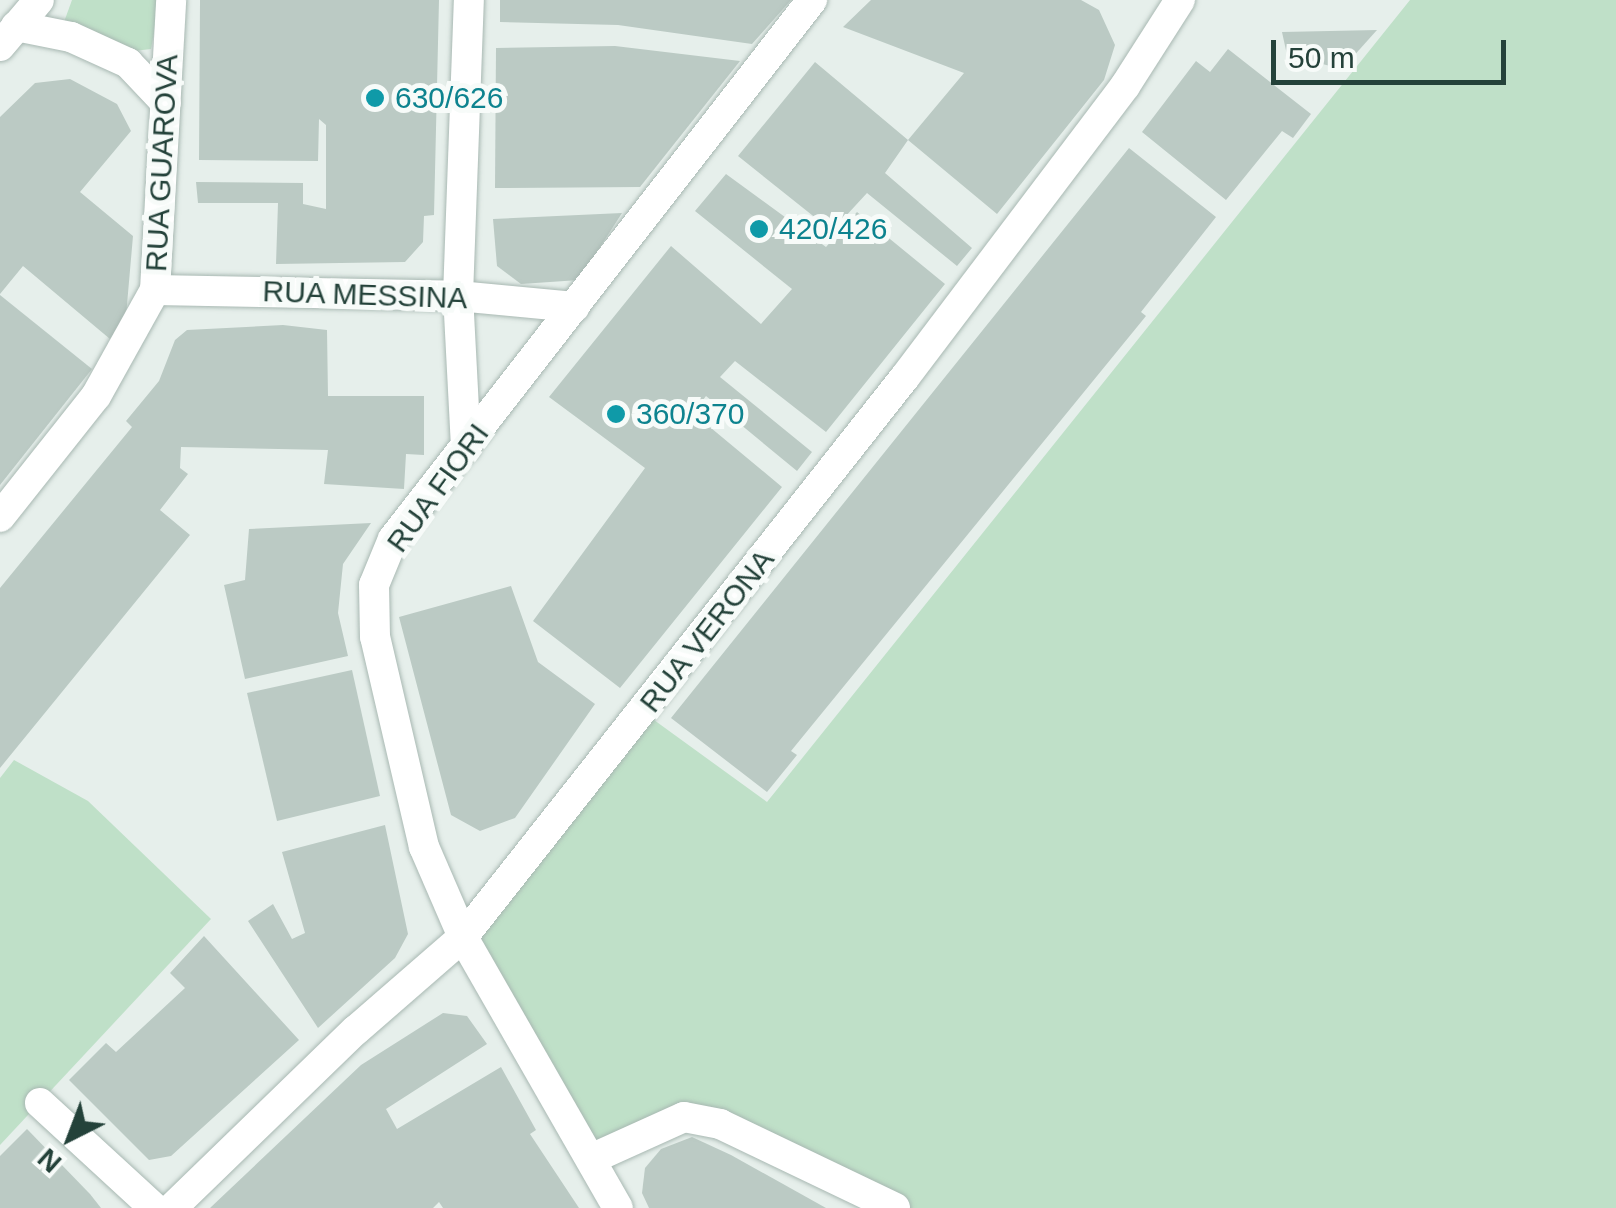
<!DOCTYPE html>
<html>
<head>
<meta charset="utf-8">
<style>
  body { margin:0 }
  #map { position:relative; width:1616px; height:1208px; overflow:hidden; background:#e6efeb; font-family:Arial,sans-serif }
  div>[style] { position:absolute }
  .green>* { inset:0; background:#bfe0c8 }
  .building>* { inset:0; background:#bbcac4 }
  .roads { filter:drop-shadow(0 0 2px #a8b8b2) drop-shadow(0 0 2px #a8b8b2) }
  .street>* { height:30px; margin:-15px; padding:0 15px; transform-origin:15px; border-radius:15px; background:#fff }
  .dots>* { width:28px; height:28px; translate:-50% -50%; box-sizing:border-box; border:5px solid #f7fbf9; border-radius:50% }
  span { translate:-50% -50%; white-space:nowrap; text-align:center; line-height:1.15; -webkit-text-stroke:10px #f7fbf9; paint-order:stroke }
  .culture-label { font-size:30px; color:#0d838f }
  .left { translate:0 -50%; text-align:left }
  .street-label { font-size:30px; color:#24423a }
  .north { position:absolute; left:20px; top:1088px; width:100px; height:100px; -webkit-text-stroke:8px #f7fbf9; paint-order:stroke; rotate:222deg; font-size:28px; font-weight:700; line-height:40px; text-align:center; color:#24423a }
  .north::after { content:''; display:block; margin:auto; width:35px; height:45px; background:#24423a; clip-path:polygon(50% 0,100% 100%,50% 72%,0 100%) }
  .scale { position:absolute; left:1271px; top:40px; width:235px; height:45px; box-sizing:border-box; border:5px solid #24423a; border-top:0; padding-left:12px; font-size:30px; line-height:35px; white-space:nowrap; color:#24423a; -webkit-text-stroke:8px #f7fbf9; paint-order:stroke }
</style>
</head>
<body>
<div id="map">
  <div class="green">
    <i style="clip-path:polygon(72px 0,160px 0,151px 49px,126px 52px,64px 22px)"></i>
    <i style="clip-path:polygon(1410px 0,1616px 0,1616px 1208px,895px 1208px,720px 1124px,641px 1131px,591px 1159px,463px 937px,643px 712px,767px 802px)"></i>
    <i style="clip-path:polygon(14px 760px,88px 801px,211px 919px,0 1145px,0 778px)"></i>
  </div>
  <div class="building">
    <i style="clip-path:polygon(200px 0,439px 0,434px 215px,424px 216px,423px 242px,405px 262px,276px 264px,278px 203px,198px 203px,196px 182px,303px 183px,303px 204px,326px 209px,326px 125px,319px 119px,318px 161px,199px 160px)"></i>
    <i style="clip-path:polygon(500px 0,791px 0,752px 44px,618px 25px,500px 22px)"></i>
    <i style="clip-path:polygon(871px 0,1081px 0,1099px 10px,1115px 45px,1104px 80px,997px 214px,908px 140px,885px 173px,972px 248px,957px 266px,867px 193px,832px 231px,738px 156px,815px 62px,908px 140px,964px 73px,843px 27px)"></i>
    <i style="clip-path:polygon(1377px 30px,1342px 69px,1287px 55px,1282px 32px)"></i>
    <i style="clip-path:polygon(615px 46px,740px 61px,640px 187px,495px 188px,496px 48px)"></i>
    <i style="clip-path:polygon(1228px 49px,1311px 114px,1293px 138px,1282px 131px,1226px 200px,1142px 132px,1196px 61px,1210px 72px)"></i>
    <i style="clip-path:polygon(70px 79px,117px 104px,131px 131px,80px 192px,133px 236px,126px 316px,110px 339px,23px 266px,0 294px,0 117px,35px 83px)"></i>
    <i style="clip-path:polygon(1129px 148px,1216px 217px,1141px 312px,1146px 316px,791px 751px,797px 755px,767px 792px,671px 718px)"></i>
    <i style="clip-path:polygon(726px 174px,826px 247px,857px 212px,945px 284px,826px 432px,735px 361px,720px 377px,812px 452px,797px 471px,706px 396px,693px 413px,782px 487px,620px 688px,533px 621px,645px 468px,549px 397px,671px 246px,761px 324px,792px 289px,695px 211px)"></i>
    <i style="clip-path:polygon(622px 213px,579px 280px,521px 284px,497px 266px,493px 219px)"></i>
    <i style="clip-path:polygon(0 295px,92px 369px,0 485px)"></i>
    <i style="clip-path:polygon(283px 325px,327px 330px,328px 396px,424px 396px,424px 455px,406px 454px,404px 489px,324px 484px,328px 450px,181px 447px,180px 468px,188px 474px,160px 510px,190px 535px,0 768px,0 588px,132px 427px,126px 421px,159px 381px,175px 340px,187px 330px)"></i>
    <i style="clip-path:polygon(371px 523px,343px 564px,338px 613px,348px 656px,245px 679px,224px 585px,245px 580px,249px 529px)"></i>
    <i style="clip-path:polygon(511px 586px,538px 662px,595px 704px,515px 818px,480px 831px,451px 815px,399px 617px)"></i>
    <i style="clip-path:polygon(352px 670px,380px 796px,277px 821px,247px 693px)"></i>
    <i style="clip-path:polygon(385px 825px,408px 934px,395px 958px,318px 1028px,248px 921px,273px 904px,292px 939px,305px 933px,282px 852px)"></i>
    <i style="clip-path:polygon(204px 936px,299px 1040px,171px 1156px,149px 1160px,69px 1080px,106px 1043px,116px 1052px,185px 988px,170px 973px)"></i>
    <i style="clip-path:polygon(443px 1013px,467px 1016px,487px 1044px,386px 1109px,397px 1129px,501px 1067px,536px 1130px,530px 1134px,579px 1208px,443px 1208px,439px 1202px,433px 1208px,210px 1208px,361px 1065px)"></i>
    <i style="clip-path:polygon(27px 1129px,90px 1194px,101px 1208px,0 1208px,0 1156px)"></i>
    <i style="clip-path:polygon(692px 1137px,731px 1155px,826px 1208px,649px 1208px,642px 1193px,645px 1168px,661px 1149px)"></i>
  </div>
  <div class="roads">
    <div class="street">
      <i style="left:16px;top:26px;width:56px;rotate:11.3deg"></i>
      <i style="left:71px;top:37px;width:63px;rotate:24.5deg"></i>
      <i style="left:128px;top:63px;width:55px;rotate:46.5deg"></i>
      <i style="left:0;top:46px;width:60px;rotate:-49.7deg"></i>
      <i style="left:155px;top:290px;width:303px;rotate:1.1deg"></i>
      <i style="left:458px;top:296px;width:117px;rotate:5.4deg"></i>
      <i style="left:466px;top:447px;width:151px;rotate:-93deg"></i>
      <i style="left:458px;top:296px;width:296px;rotate:-87.9deg"></i>
      <i style="left:0;top:517px;width:154px;rotate:-51.6deg"></i>
      <i style="left:96px;top:396px;width:121px;rotate:-60.9deg"></i>
      <i style="left:155px;top:290px;width:290px;rotate:-86.8deg"></i>
      <i style="left:40px;top:1103px;width:155px;rotate:42.6deg"></i>
      <i style="left:591px;top:1159px;width:102px;rotate:-24.3deg"></i>
      <i style="left:684px;top:1117px;width:37px;rotate:11deg"></i>
      <i style="left:720px;top:1124px;width:194px;rotate:25.6deg"></i>
      <i style="left:172px;top:1208px;width:256px;rotate:-44.1deg"></i>
      <i style="left:356px;top:1030px;width:142px;rotate:-41deg"></i>
      <i style="left:463px;top:937px;width:713px;rotate:-51.72deg"></i>
      <i style="left:905px;top:377px;width:365px;rotate:-52.9deg"></i>
      <i style="left:1125px;top:86px;width:102px;rotate:-57.4deg"></i>
      <i style="left:618px;top:1208px;width:312px;rotate:-119.8deg"></i>
      <i style="left:463px;top:937px;width:98px;rotate:-113.4deg"></i>
      <i style="left:424px;top:847px;width:216px;rotate:-103.1deg"></i>
      <i style="left:375px;top:637px;width:52px;rotate:-91.1deg"></i>
      <i style="left:374px;top:585px;width:50px;rotate:-67.6deg"></i>
      <i style="left:393px;top:539px;width:683px;rotate:-52.14deg"></i>
    </div>
  </div>
  <div class="dots">
    <i style="left:375px;top:98px;background:#0f9aa8"></i>
    <i style="left:759px;top:229px;background:#0f9aa8"></i>
    <i style="left:616px;top:414px;background:#0f9aa8"></i>
  </div>
  <div class="culture-label">
    <span class="left" style="left:395px;top:98px">630/626</span>
    <span class="left" style="left:779px;top:229px">420/426</span>
    <span class="left" style="left:636px;top:414px">360/370</span>
  </div>
  <div class="street-label">
    <span style="left:162px;top:163px;rotate:-87deg">RUA GUAROVA</span>
    <span style="left:365px;top:295px;rotate:2deg">RUA MESSINA</span>
    <span style="left:438px;top:488px;rotate:-54deg">RUA FIORI</span>
    <span style="left:707px;top:631px;rotate:-52deg">RUA VERONA</span>
  </div>
  <div class="north">N</div>
  <div class="scale">50 m</div>
</div>
</body>
</html>
